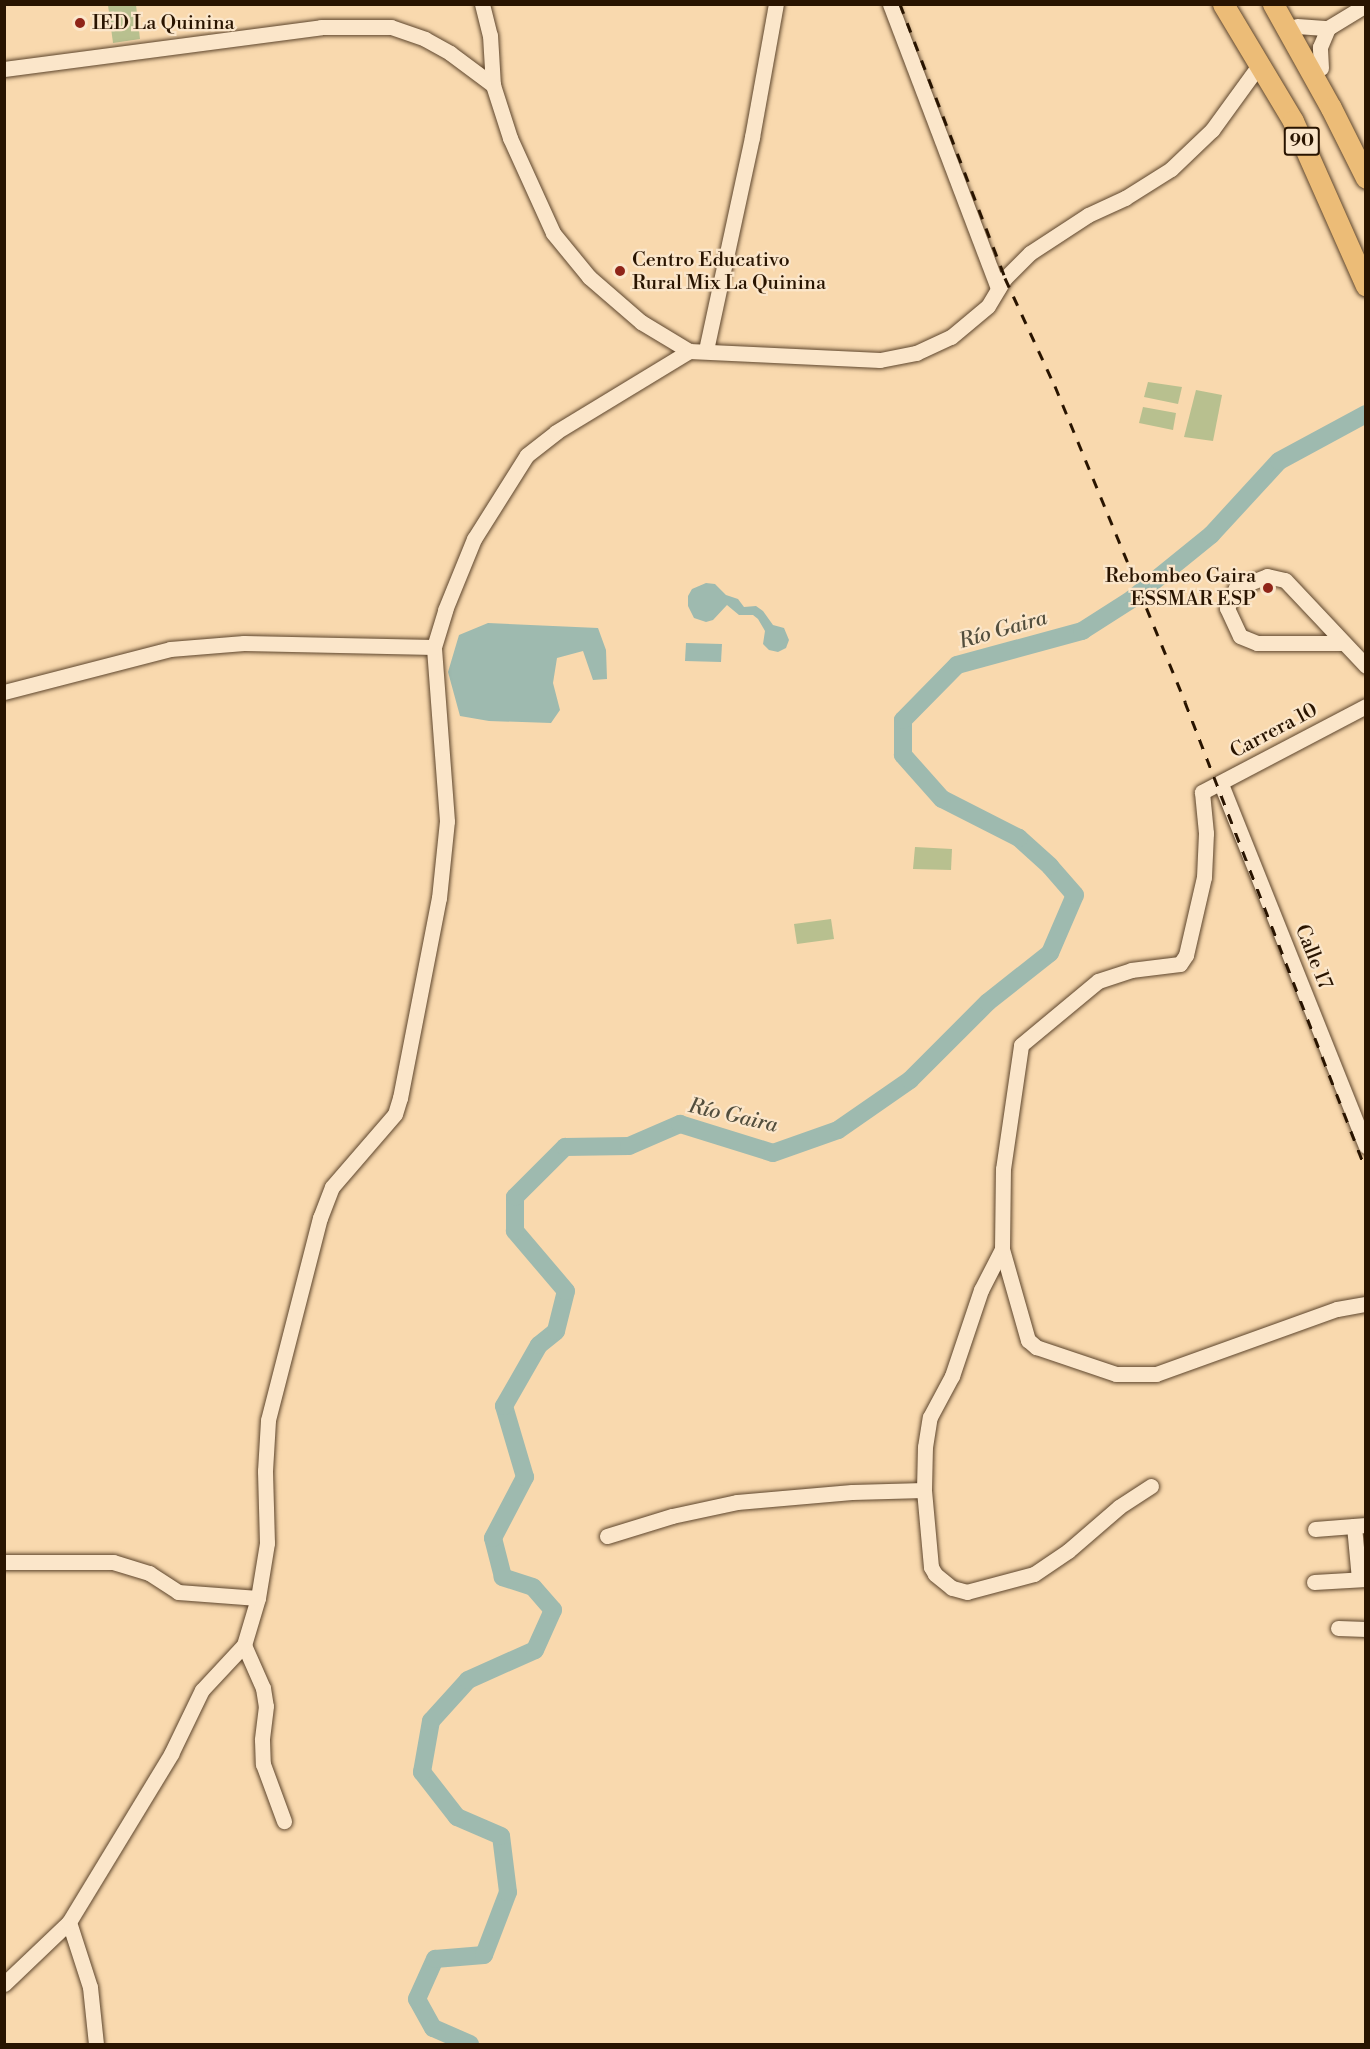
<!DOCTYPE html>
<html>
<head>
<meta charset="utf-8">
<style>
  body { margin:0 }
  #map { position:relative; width:1370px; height:2049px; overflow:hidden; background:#f9d9ae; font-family:"Libre Bodoni",serif }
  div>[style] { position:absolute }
  .green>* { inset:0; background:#b8c08f }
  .water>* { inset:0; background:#9ebaaf }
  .river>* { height:18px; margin:-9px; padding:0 9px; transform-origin:9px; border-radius:9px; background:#9ebaaf }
  .roads { filter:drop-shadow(0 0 2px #5d452c) drop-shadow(0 0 2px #5d452c) }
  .minor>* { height:15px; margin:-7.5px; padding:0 7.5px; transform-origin:7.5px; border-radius:7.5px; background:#fbe6ca }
  .highway>* { height:21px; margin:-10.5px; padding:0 10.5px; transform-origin:10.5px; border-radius:10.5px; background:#ecbc77 }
  .rail>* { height:3px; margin-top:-1.5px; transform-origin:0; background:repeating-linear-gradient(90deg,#291400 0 10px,transparent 0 20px) }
  .dots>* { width:16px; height:16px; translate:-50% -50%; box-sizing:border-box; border:3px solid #fbe6ca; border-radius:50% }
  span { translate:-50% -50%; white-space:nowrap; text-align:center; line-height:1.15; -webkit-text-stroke:4.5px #fbe6ca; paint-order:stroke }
  .shield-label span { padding:2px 4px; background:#fbe6ca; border:2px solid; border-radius:4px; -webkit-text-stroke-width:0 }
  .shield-label { font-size:18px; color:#291400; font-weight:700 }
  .poi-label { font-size:20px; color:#291400 }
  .left { translate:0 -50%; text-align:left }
  .right { translate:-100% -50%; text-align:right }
  .street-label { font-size:20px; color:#291400 }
  .water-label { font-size:21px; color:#524e3d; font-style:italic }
  .frame { position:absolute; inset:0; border:6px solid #291400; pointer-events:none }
</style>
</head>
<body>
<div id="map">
  <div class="green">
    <i style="clip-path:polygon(108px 5px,136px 5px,140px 39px,113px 43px)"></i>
    <i style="clip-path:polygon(1148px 382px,1182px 387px,1178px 404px,1144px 397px)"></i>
    <i style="clip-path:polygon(1196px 390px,1222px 395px,1213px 441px,1184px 437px)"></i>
    <i style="clip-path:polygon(1143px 407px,1176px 413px,1173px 430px,1139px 423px)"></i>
    <i style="clip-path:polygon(915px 847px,952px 849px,951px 870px,913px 869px)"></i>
    <i style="clip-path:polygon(831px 919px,834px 939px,797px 944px,794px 924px)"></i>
  </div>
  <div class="water">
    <i style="clip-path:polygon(706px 583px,715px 584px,726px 595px,738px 599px,744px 607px,756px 606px,763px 611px,773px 625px,784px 628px,789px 640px,786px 648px,778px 652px,769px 650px,763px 644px,765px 631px,758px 619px,753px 615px,739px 615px,727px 605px,713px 620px,706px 622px,694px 618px,688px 606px,688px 596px,692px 589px)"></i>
    <i style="clip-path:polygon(488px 623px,598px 628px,606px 650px,607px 679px,593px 680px,583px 651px,557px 658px,553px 683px,560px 710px,551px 723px,489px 721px,460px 716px,448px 672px,459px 635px)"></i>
    <i style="clip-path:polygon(686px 643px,722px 644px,721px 662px,685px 661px)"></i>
  </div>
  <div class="river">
    <i style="left:470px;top:2044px;width:40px;rotate:-156.6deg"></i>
    <i style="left:433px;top:2028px;width:33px;rotate:-119deg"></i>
    <i style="left:417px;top:1999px;width:44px;rotate:-65.8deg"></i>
    <i style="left:435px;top:1959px;width:49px;rotate:-4.7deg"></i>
    <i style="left:484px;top:1955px;width:67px;rotate:-69.1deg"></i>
    <i style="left:508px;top:1892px;width:56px;rotate:-97.1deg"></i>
    <i style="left:501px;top:1836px;width:48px;rotate:-156.6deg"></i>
    <i style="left:457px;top:1817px;width:57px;rotate:-127.9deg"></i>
    <i style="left:422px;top:1772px;width:52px;rotate:-80deg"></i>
    <i style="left:431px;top:1721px;width:55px;rotate:-47.9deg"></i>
    <i style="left:468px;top:1680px;width:73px;rotate:-24.1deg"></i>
    <i style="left:535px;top:1650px;width:44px;rotate:-65.8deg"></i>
    <i style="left:553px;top:1610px;width:30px;rotate:-131deg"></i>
    <i style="left:533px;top:1587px;width:32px;rotate:-162deg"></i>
    <i style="left:503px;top:1577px;width:40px;rotate:-104.4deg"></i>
    <i style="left:493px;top:1538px;width:69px;rotate:-62.3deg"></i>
    <i style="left:525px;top:1477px;width:74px;rotate:-106.5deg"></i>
    <i style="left:504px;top:1406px;width:70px;rotate:-60.2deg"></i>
    <i style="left:539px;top:1345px;width:22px;rotate:-39deg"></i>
    <i style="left:556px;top:1331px;width:41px;rotate:-76deg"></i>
    <i style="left:566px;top:1291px;width:79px;rotate:-130.4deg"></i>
    <i style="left:515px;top:1231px;width:34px;rotate:-90deg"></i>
    <i style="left:515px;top:1197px;width:71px;rotate:-45deg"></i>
    <i style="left:565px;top:1147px;width:64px;rotate:-0.9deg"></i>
    <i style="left:629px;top:1146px;width:56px;rotate:-23.3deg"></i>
    <i style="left:680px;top:1124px;width:97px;rotate:17.3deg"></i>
    <i style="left:773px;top:1153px;width:69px;rotate:-19.5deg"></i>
    <i style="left:838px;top:1130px;width:88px;rotate:-34.8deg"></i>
    <i style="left:910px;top:1080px;width:110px;rotate:-45deg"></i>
    <i style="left:988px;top:1002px;width:79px;rotate:-38.3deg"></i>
    <i style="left:1050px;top:953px;width:63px;rotate:-66.7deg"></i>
    <i style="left:1075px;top:895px;width:38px;rotate:-131deg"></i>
    <i style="left:1050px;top:866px;width:42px;rotate:-137.9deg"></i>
    <i style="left:1019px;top:838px;width:86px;rotate:-153.1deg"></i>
    <i style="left:942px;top:799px;width:59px;rotate:-131.6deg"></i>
    <i style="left:903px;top:755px;width:35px;rotate:-90deg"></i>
    <i style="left:903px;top:720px;width:77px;rotate:-45.5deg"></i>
    <i style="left:957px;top:665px;width:130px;rotate:-15.2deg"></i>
    <i style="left:1082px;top:631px;width:59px;rotate:-32.6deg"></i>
    <i style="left:1132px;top:599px;width:102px;rotate:-39deg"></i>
    <i style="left:1211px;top:535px;width:100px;rotate:-47.4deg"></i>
    <i style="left:1279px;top:461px;width:99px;rotate:-28.4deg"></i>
  </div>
  <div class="roads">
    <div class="minor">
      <i style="left:482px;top:4px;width:32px;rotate:76deg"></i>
      <i style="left:490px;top:35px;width:50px;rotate:86.6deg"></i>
      <i style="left:493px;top:85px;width:56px;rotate:72.2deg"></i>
      <i style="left:510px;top:138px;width:104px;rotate:65.6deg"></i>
      <i style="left:553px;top:233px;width:57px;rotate:50.7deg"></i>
      <i style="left:589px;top:277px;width:69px;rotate:40.9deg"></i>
      <i style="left:641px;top:322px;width:56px;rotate:31.1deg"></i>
      <i style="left:890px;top:4px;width:304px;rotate:69.2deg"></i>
      <i style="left:1297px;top:26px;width:31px;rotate:4deg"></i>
      <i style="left:1328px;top:28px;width:44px;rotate:-31.2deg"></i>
      <i style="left:1321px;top:68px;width:21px;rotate:-93deg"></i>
      <i style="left:1320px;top:47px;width:21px;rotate:-67deg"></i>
      <i style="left:4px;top:69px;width:320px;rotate:-7.5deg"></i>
      <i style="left:321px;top:27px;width:70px"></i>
      <i style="left:391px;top:27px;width:36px;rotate:19deg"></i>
      <i style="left:425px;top:39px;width:29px;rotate:29deg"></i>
      <i style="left:450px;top:53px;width:54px;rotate:36.7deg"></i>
      <i style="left:706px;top:350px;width:218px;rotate:-77.8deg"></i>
      <i style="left:752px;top:137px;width:135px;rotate:-79.8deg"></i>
      <i style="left:1342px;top:643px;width:85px;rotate:180deg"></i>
      <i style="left:1257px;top:643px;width:18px;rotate:-158deg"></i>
      <i style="left:1240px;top:636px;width:31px;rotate:-115deg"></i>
      <i style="left:1227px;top:608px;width:22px;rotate:-66deg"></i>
      <i style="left:1236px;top:588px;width:33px;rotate:-21deg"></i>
      <i style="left:1267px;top:576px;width:18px;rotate:13deg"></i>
      <i style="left:1285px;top:580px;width:118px;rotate:46.7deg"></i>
      <i style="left:4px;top:692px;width:171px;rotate:-14.5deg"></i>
      <i style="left:170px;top:649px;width:74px;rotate:-4.6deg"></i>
      <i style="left:244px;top:643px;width:190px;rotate:1.2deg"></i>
      <i style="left:1221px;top:784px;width:390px;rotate:68.2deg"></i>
      <i style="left:1002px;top:1249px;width:95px;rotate:74.1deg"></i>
      <i style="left:1028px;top:1340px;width:11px;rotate:41deg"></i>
      <i style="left:1036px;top:1347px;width:84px;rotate:18.6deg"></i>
      <i style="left:1116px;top:1374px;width:40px"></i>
      <i style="left:1156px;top:1374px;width:192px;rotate:-19.8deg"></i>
      <i style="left:1337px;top:1309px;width:29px;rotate:-10deg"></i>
      <i style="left:1151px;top:1486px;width:38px;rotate:147deg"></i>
      <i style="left:1119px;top:1507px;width:67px;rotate:139.2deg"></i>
      <i style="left:1068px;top:1551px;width:41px;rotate:145.9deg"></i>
      <i style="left:1034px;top:1574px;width:69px;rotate:165deg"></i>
      <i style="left:967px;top:1592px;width:16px;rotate:-165deg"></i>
      <i style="left:952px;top:1588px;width:22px;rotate:-141deg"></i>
      <i style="left:935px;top:1574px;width:8px;rotate:-120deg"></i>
      <i style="left:931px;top:1567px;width:77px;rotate:-95.2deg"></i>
      <i style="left:924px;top:1490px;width:43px;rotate:-88.7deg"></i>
      <i style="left:925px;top:1447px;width:30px;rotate:-81deg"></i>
      <i style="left:930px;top:1417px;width:47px;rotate:-61.8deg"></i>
      <i style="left:952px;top:1376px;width:91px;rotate:-71.4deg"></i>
      <i style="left:981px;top:1290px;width:46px;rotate:-62.9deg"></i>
      <i style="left:1002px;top:1249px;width:80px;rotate:-89.3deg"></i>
      <i style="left:1003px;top:1169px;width:125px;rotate:-81.7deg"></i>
      <i style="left:1021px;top:1045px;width:100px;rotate:-39.7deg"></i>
      <i style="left:1098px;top:981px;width:35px;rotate:-18deg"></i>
      <i style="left:1131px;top:970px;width:49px;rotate:-7deg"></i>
      <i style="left:1180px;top:964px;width:11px;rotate:-56deg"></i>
      <i style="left:1186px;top:955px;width:80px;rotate:-77deg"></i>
      <i style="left:1204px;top:877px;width:44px;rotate:-87.4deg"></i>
      <i style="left:1206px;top:833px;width:41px;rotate:-95.6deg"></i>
      <i style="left:1202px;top:792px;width:185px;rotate:-27.7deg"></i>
      <i style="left:1354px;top:1526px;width:53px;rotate:84.6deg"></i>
      <i style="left:1315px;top:1529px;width:51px;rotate:-4.5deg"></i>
      <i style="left:607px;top:1536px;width:68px;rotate:-17.1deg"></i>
      <i style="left:672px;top:1516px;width:66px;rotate:-12.2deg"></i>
      <i style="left:737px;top:1502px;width:115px;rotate:-5deg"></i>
      <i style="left:852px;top:1492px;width:72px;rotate:-1.6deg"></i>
      <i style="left:4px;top:1562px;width:109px"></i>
      <i style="left:113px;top:1562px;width:38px;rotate:17deg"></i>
      <i style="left:149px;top:1573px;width:35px;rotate:33deg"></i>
      <i style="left:178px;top:1592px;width:80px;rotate:4.3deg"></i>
      <i style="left:1314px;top:1582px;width:52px;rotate:-3.3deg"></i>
      <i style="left:1338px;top:1628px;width:28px;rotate:2deg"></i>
      <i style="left:244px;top:1645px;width:47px;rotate:66.2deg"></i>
      <i style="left:263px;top:1688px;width:18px;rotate:81deg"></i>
      <i style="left:266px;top:1706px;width:34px;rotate:97deg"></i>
      <i style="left:262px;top:1740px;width:24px;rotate:88deg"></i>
      <i style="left:263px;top:1764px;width:61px;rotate:69.8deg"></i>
      <i style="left:69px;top:1922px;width:68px;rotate:72.1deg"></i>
      <i style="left:90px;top:1987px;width:57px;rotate:84deg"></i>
      <i style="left:4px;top:1984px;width:90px;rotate:-43.6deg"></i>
      <i style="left:69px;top:1922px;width:197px;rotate:-58.7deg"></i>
      <i style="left:171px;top:1754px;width:71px;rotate:-64.2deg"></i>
      <i style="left:202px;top:1690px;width:62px;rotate:-47deg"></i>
      <i style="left:244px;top:1645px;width:49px;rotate:-73.4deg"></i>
      <i style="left:258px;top:1598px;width:56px;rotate:-80.7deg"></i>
      <i style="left:267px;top:1543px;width:72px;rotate:-91.6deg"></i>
      <i style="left:265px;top:1471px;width:51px;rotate:-86.6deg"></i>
      <i style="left:268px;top:1420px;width:209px;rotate:-75.6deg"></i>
      <i style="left:320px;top:1218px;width:33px;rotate:-69deg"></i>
      <i style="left:332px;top:1187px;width:96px;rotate:-49.2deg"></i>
      <i style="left:395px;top:1114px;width:17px;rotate:-73deg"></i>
      <i style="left:400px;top:1098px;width:204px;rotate:-79deg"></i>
      <i style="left:439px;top:898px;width:77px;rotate:-84.1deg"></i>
      <i style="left:447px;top:821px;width:174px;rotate:-94.3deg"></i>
      <i style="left:434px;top:647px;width:39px;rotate:-73deg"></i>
      <i style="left:445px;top:610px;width:77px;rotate:-67.8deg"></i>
      <i style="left:474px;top:539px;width:99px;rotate:-57.8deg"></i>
      <i style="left:527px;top:455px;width:37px;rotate:-38deg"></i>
      <i style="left:556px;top:432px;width:156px;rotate:-31.3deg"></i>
      <i style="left:689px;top:351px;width:191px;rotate:2.7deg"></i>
      <i style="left:880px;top:360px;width:37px;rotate:-11deg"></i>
      <i style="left:916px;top:353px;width:38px;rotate:-25deg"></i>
      <i style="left:951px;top:337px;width:48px;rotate:-40deg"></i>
      <i style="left:988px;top:306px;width:33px;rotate:-59deg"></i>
      <i style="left:1005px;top:278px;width:35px;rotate:-45deg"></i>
      <i style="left:1030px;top:253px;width:69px;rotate:-33.2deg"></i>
      <i style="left:1088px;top:215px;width:41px;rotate:-24.7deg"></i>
      <i style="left:1125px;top:198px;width:54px;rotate:-32.2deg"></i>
      <i style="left:1171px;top:169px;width:57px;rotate:-43.6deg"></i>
      <i style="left:1212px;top:130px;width:82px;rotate:-54deg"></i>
    </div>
    <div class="highway">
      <i style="left:1223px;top:4px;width:136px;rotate:59.1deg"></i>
      <i style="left:1293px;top:121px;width:180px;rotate:66.1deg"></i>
      <i style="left:1273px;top:4px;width:119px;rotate:60.9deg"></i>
      <i style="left:1331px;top:108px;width:78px;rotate:63.4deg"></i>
    </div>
  </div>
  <div class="rail">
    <i style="left:900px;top:4px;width:293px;rotate:69deg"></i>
    <i style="left:1005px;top:278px;width:119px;rotate:65.2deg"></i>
    <i style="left:1055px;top:386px;width:342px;rotate:67.6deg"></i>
    <i style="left:1185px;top:702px;width:502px;rotate:68.86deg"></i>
  </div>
  <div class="dots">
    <i style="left:80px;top:23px;background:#8f2418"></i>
    <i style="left:620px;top:271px;background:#8f2418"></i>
    <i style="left:1268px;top:588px;background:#8f2418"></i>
  </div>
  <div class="shield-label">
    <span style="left:1302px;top:141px">90</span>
  </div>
  <div class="poi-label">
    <span class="left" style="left:92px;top:23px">IED La Quinina</span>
    <span class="left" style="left:632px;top:272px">Centro Educativo<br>Rural Mix La Quinina</span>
    <span class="right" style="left:1256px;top:588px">Rebombeo Gaira<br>ESSMAR ESP</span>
  </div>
  <div class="street-label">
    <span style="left:1274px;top:731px;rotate:-28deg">Carrera 10</span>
    <span style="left:1313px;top:957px;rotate:68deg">Calle 17</span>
  </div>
  <div class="water-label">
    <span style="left:1003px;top:630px;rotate:-16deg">Río Gaira</span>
    <span style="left:733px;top:1116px;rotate:13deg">Río Gaira</span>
  </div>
  <div class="frame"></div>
</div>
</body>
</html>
